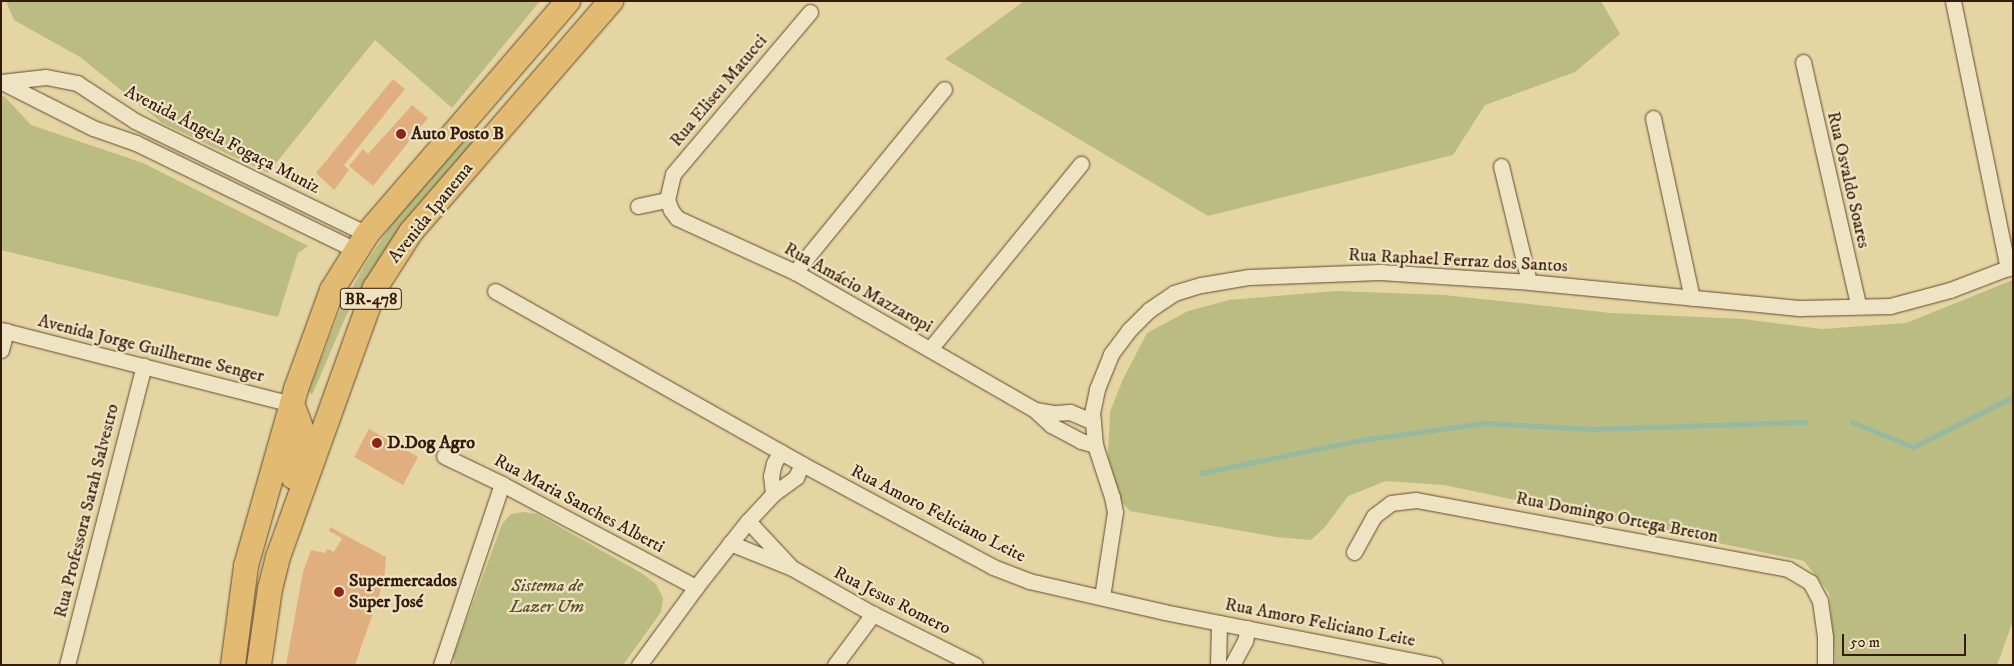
<!DOCTYPE html>
<html>
<head>
<meta charset="utf-8">
<style>
  body { margin:0 }
  #map { position:relative; width:2014px; height:666px; overflow:hidden; background:#e5d5a2; font-family:"IM FELL DW Pica",serif }
  div>[style] { position:absolute }
  .green>* { inset:0; background:#babc81 }
  .stream>* { height:5px; margin:-2.5px; padding:0 2.5px; transform-origin:2.5px; border-radius:2.5px; background:#96b9a2 }
  .building>* { inset:0; background:#e1ae80 }
  .roads { filter:drop-shadow(0 0 1px #634930) drop-shadow(0 0 1px #634930) }
  .street>* { height:15px; margin:-7.5px; padding:0 7.5px; transform-origin:7.5px; border-radius:7.5px; background:#eee4c3 }
  .primary>* { height:24px; margin:-12px; padding:0 12px; transform-origin:12px; border-radius:12px; background:#e2ba71 }
  .dots>* { width:14px; height:14px; translate:-50% -50%; box-sizing:border-box; border:2px solid #eee4c3; border-radius:50% }
  span { translate:-50% -50%; white-space:nowrap; text-align:center; line-height:1.15; -webkit-text-stroke:4.5px #eee4c3; paint-order:stroke }
  .shield-label span { padding:1px 4px; background:#eee4c3; border:1px solid; border-radius:4px; -webkit-text-stroke-width:0 }
  .shield-label { font-size:16px; color:#381a0a; font-weight:700 }
  .street-label { font-size:18px; color:#381a0a }
  .poi-label { font-size:18px; color:#381a0a; font-weight:700 }
  .left { translate:0 -50%; text-align:left }
  .park-label { font-size:18px; color:#5f4b2e; font-style:italic }
  .frame { position:absolute; inset:0; border:2px solid #381a0a; pointer-events:none }
  .scale { position:absolute; left:1842px; top:634px; width:124px; height:22px; box-sizing:border-box; border:2px solid #381a0a; border-top:0; padding-left:6px; font-size:15px; line-height:18px; white-space:nowrap; color:#381a0a; -webkit-text-stroke:4px #eee4c3; paint-order:stroke }
</style>
</head>
<body>
<div id="map">
  <div class="green">
    <i style="clip-path:polygon(6px 1px,540px 1px,452px 108px,375px 40px,268px 173px,162px 123px,80px 57px,14px 20px)"></i>
    <i style="clip-path:polygon(1024px 1px,1601px 1px,1620px 34px,1575px 72px,1485px 105px,1453px 155px,1208px 216px,945px 59px)"></i>
    <i style="clip-path:polygon(1px 95px,5px 97px,31px 125px,143px 163px,308px 246px,298px 253px,278px 317px,1px 250px)"></i>
    <i style="clip-path:polygon(473px 125px,482px 133px,413px 211px,377px 264px,346px 316px,312px 395px,309px 391px,341px 308px,366px 263px,397px 216px)"></i>
    <i style="clip-path:polygon(2013px 280px,2013px 621px,1997px 665px,1834px 665px,1835px 657px,1829px 593px,1804px 561px,1444px 485px,1386px 481px,1348px 496px,1325px 527px,1311px 540px,1276px 537px,1130px 511px,1121px 501px,1108px 456px,1110px 412px,1123px 379px,1147px 333px,1188px 311px,1229px 300px,1336px 291px,1444px 295px,1611px 313px,1743px 319px,1822px 329px,1906px 323px)"></i>
    <i style="clip-path:polygon(524px 512px,537px 514px,643px 574px,656px 584px,663px 598px,661px 612px,623px 665px,454px 665px,453px 657px,502px 524px,511px 514px)"></i>
  </div>
  <div class="stream">
    <i style="left:1852px;top:422px;width:66px;rotate:22.3deg"></i>
    <i style="left:1913px;top:447px;width:112px;rotate:-26.6deg"></i>
    <i style="left:1201px;top:473px;width:163px;rotate:-11.7deg"></i>
    <i style="left:1361px;top:440px;width:125px;rotate:-7.8deg"></i>
    <i style="left:1485px;top:423px;width:107px;rotate:3.2deg"></i>
    <i style="left:1592px;top:429px;width:213px;rotate:-1.9deg"></i>
  </div>
  <div class="building">
    <i style="clip-path:polygon(393px 79px,405px 89px,344px 165px,349px 170px,334px 190px,316px 173px)"></i>
    <i style="clip-path:polygon(412px 105px,428px 118px,373px 186px,349px 166px,363px 149px,368px 154px)"></i>
    <i style="clip-path:polygon(369px 429px,418px 457px,403px 485px,354px 457px)"></i>
    <i style="clip-path:polygon(330px 527px,386px 557px,384px 581px,355px 665px,286px 665px,303px 572px,311px 550px,325px 553px,327px 549px,334px 552px,342px 538px,329px 531px)"></i>
  </div>
  <div class="roads">
    <div class="street">
      <i style="left:1953px;top:1px;width:273px;rotate:78.4deg"></i>
      <i style="left:810px;top:12px;width:212px;rotate:130.2deg"></i>
      <i style="left:673px;top:174px;width:27px;rotate:103deg"></i>
      <i style="left:667px;top:200px;width:11px;rotate:68deg"></i>
      <i style="left:671px;top:210px;width:10px;rotate:53deg"></i>
      <i style="left:677px;top:218px;width:130px;rotate:24.6deg"></i>
      <i style="left:795px;top:272px;width:277px;rotate:29.9deg"></i>
      <i style="left:1035px;top:410px;width:20px;rotate:9deg"></i>
      <i style="left:1055px;top:413px;width:15px;rotate:-4deg"></i>
      <i style="left:1070px;top:412px;width:25px;rotate:23deg"></i>
      <i style="left:1803px;top:62px;width:249px;rotate:77.2deg"></i>
      <i style="left:1px;top:82px;width:45px;rotate:-6.3deg"></i>
      <i style="left:46px;top:77px;width:32px;rotate:11deg"></i>
      <i style="left:77px;top:83px;width:69px;rotate:33.2deg"></i>
      <i style="left:135px;top:121px;width:258px;rotate:26deg"></i>
      <i style="left:2px;top:82px;width:102px;rotate:26.8deg"></i>
      <i style="left:93px;top:128px;width:46px;rotate:19.2deg"></i>
      <i style="left:136px;top:143px;width:246px;rotate:26deg"></i>
      <i style="left:1653px;top:118px;width:184px;rotate:77.8deg"></i>
      <i style="left:1501px;top:166px;width:119px;rotate:76.4deg"></i>
      <i style="left:638px;top:206px;width:30px;rotate:-12deg"></i>
      <i style="left:795px;top:272px;width:236px;rotate:-50.8deg"></i>
      <i style="left:495px;top:291px;width:352px;rotate:29.4deg"></i>
      <i style="left:802px;top:464px;width:217px;rotate:28.3deg"></i>
      <i style="left:993px;top:567px;width:39px;rotate:21deg"></i>
      <i style="left:1029px;top:581px;width:139px;rotate:12.9deg"></i>
      <i style="left:1164px;top:612px;width:276px;rotate:11.1deg"></i>
      <i style="left:1px;top:330px;width:300px;rotate:14.3deg"></i>
      <i style="left:930px;top:349px;width:239px;rotate:-50.8deg"></i>
      <i style="left:1px;top:350px;width:20px;rotate:-75deg"></i>
      <i style="left:1036px;top:411px;width:21px;rotate:43deg"></i>
      <i style="left:1051px;top:425px;width:34px;rotate:28deg"></i>
      <i style="left:1081px;top:441px;width:15px;rotate:16deg"></i>
      <i style="left:444px;top:456px;width:64px;rotate:25.8deg"></i>
      <i style="left:502px;top:484px;width:220px;rotate:28deg"></i>
      <i style="left:773px;top:494px;width:18px;rotate:-96deg"></i>
      <i style="left:771px;top:476px;width:13px;rotate:-77deg"></i>
      <i style="left:774px;top:463px;width:13px;rotate:-58deg"></i>
      <i style="left:748px;top:521px;width:60px;rotate:47deg"></i>
      <i style="left:730px;top:543px;width:67px;rotate:22deg"></i>
      <i style="left:792px;top:568px;width:93px;rotate:29.6deg"></i>
      <i style="left:873px;top:614px;width:114px;rotate:26.6deg"></i>
      <i style="left:1354px;top:552px;width:41px;rotate:-60.9deg"></i>
      <i style="left:1374px;top:516px;width:21px;rotate:-37deg"></i>
      <i style="left:1391px;top:503px;width:25px;rotate:-7deg"></i>
      <i style="left:1416px;top:500px;width:378px;rotate:10.5deg"></i>
      <i style="left:1788px;top:569px;width:26px;rotate:31deg"></i>
      <i style="left:1810px;top:582px;width:21px;rotate:62deg"></i>
      <i style="left:1820px;top:601px;width:36px;rotate:82deg"></i>
      <i style="left:1825px;top:637px;width:28px;rotate:90deg"></i>
      <i style="left:1102px;top:597px;width:86px;rotate:-81.3deg"></i>
      <i style="left:1115px;top:512px;width:15px;rotate:-101deg"></i>
      <i style="left:1112px;top:497px;width:55px;rotate:-108.1deg"></i>
      <i style="left:1095px;top:445px;width:32px;rotate:-95deg"></i>
      <i style="left:1092px;top:413px;width:25px;rotate:-78deg"></i>
      <i style="left:1097px;top:389px;width:38px;rotate:-68deg"></i>
      <i style="left:1111px;top:354px;width:30px;rotate:-53deg"></i>
      <i style="left:1129px;top:330px;width:28px;rotate:-45deg"></i>
      <i style="left:1149px;top:310px;width:30px;rotate:-34deg"></i>
      <i style="left:1174px;top:293px;width:28px;rotate:-17deg"></i>
      <i style="left:1201px;top:285px;width:49px;rotate:-9.5deg"></i>
      <i style="left:1249px;top:277px;width:131px;rotate:-2.2deg"></i>
      <i style="left:1380px;top:272px;width:149px;rotate:3.8deg"></i>
      <i style="left:1529px;top:282px;width:273px;rotate:5.5deg"></i>
      <i style="left:1801px;top:308px;width:89px;rotate:-1.3deg"></i>
      <i style="left:1890px;top:306px;width:62px;rotate:-14.9deg"></i>
      <i style="left:1950px;top:290px;width:67px;rotate:-20.9deg"></i>
      <i style="left:67px;top:665px;width:309px;rotate:-75.6deg"></i>
      <i style="left:441px;top:665px;width:191px;rotate:-71.4deg"></i>
      <i style="left:639px;top:665px;width:97px;rotate:-53.8deg"></i>
      <i style="left:696px;top:587px;width:84px;rotate:-51.8deg"></i>
      <i style="left:748px;top:521px;width:37px;rotate:-47deg"></i>
      <i style="left:773px;top:494px;width:29px;rotate:-36deg"></i>
      <i style="left:796px;top:477px;width:14px;rotate:-65deg"></i>
      <i style="left:835px;top:665px;width:64px;rotate:-53.3deg"></i>
      <i style="left:1218px;top:665px;width:42px;rotate:-88.6deg"></i>
      <i style="left:1232px;top:665px;width:27px;rotate:-62deg"></i>
      <i style="left:1245px;top:641px;width:13px;rotate:-77deg"></i>
    </div>
    <div class="primary">
      <i style="left:292px;top:404px;width:31px;rotate:69deg"></i>
      <i style="left:303px;top:433px;width:45px;rotate:102.8deg"></i>
      <i style="left:233px;top:665px;width:100px;rotate:-82.5deg"></i>
      <i style="left:246px;top:566px;width:184px;rotate:-74.2deg"></i>
      <i style="left:296px;top:389px;width:105px;rotate:-70deg"></i>
      <i style="left:332px;top:290px;width:66px;rotate:-58deg"></i>
      <i style="left:367px;top:234px;width:308px;rotate:-49.2deg"></i>
      <i style="left:259px;top:665px;width:77px;rotate:-81.8deg"></i>
      <i style="left:270px;top:589px;width:33px;rotate:-76deg"></i>
      <i style="left:278px;top:557px;width:286px;rotate:-70.2deg"></i>
      <i style="left:375px;top:288px;width:67px;rotate:-57.3deg"></i>
      <i style="left:411px;top:232px;width:306px;rotate:-49.1deg"></i>
    </div>
  </div>
  <div class="dots">
    <i style="left:401px;top:134px;background:#8f2418"></i>
    <i style="left:377px;top:443px;background:#8f2418"></i>
    <i style="left:339px;top:592px;background:#8f2418"></i>
  </div>
  <div class="shield-label">
    <span style="left:371px;top:299px">BR-478</span>
  </div>
  <div class="street-label">
    <span style="left:719px;top:91px;rotate:-50deg">Rua Eliseu Matucci</span>
    <span style="left:222px;top:140px;rotate:27deg">Avenida Ângela Fogaça Muniz</span>
    <span style="left:1848px;top:180px;rotate:77deg">Rua Osvaldo Soares</span>
    <span style="left:431px;top:213px;rotate:-51deg">Avenida Ipanema</span>
    <span style="left:1458px;top:261px;rotate:3deg">Rua Raphael Ferraz dos Santos</span>
    <span style="left:858px;top:288px;rotate:29deg">Rua Amácio Mazzaropi</span>
    <span style="left:151px;top:349px;rotate:14deg">Avenida Jorge Guilherme Senger</span>
    <span style="left:579px;top:504px;rotate:28deg">Rua Maria Sanches Alberti</span>
    <span style="left:87px;top:511px;rotate:-76deg">Rua Professora Sarah Salvestro</span>
    <span style="left:938px;top:514px;rotate:27deg">Rua Amoro Feliciano Leite</span>
    <span style="left:1617px;top:518px;rotate:11deg">Rua Domingo Ortega Breton</span>
    <span style="left:892px;top:601px;rotate:27deg">Rua Jesus Romero</span>
    <span style="left:1320px;top:623px;rotate:11deg">Rua Amoro Feliciano Leite</span>
  </div>
  <div class="poi-label">
    <span class="left" style="left:411px;top:134px">Auto Posto B</span>
    <span class="left" style="left:387px;top:443px">D.Dog Agro</span>
    <span class="left" style="left:349px;top:592px">Supermercados<br>Super José</span>
  </div>
  <div class="park-label">
    <span style="left:547px;top:597px">Sistema de<br>Lazer Um</span>
  </div>
  <div class="frame"></div>
  <div class="scale">50 m</div>
</div>
</body>
</html>
